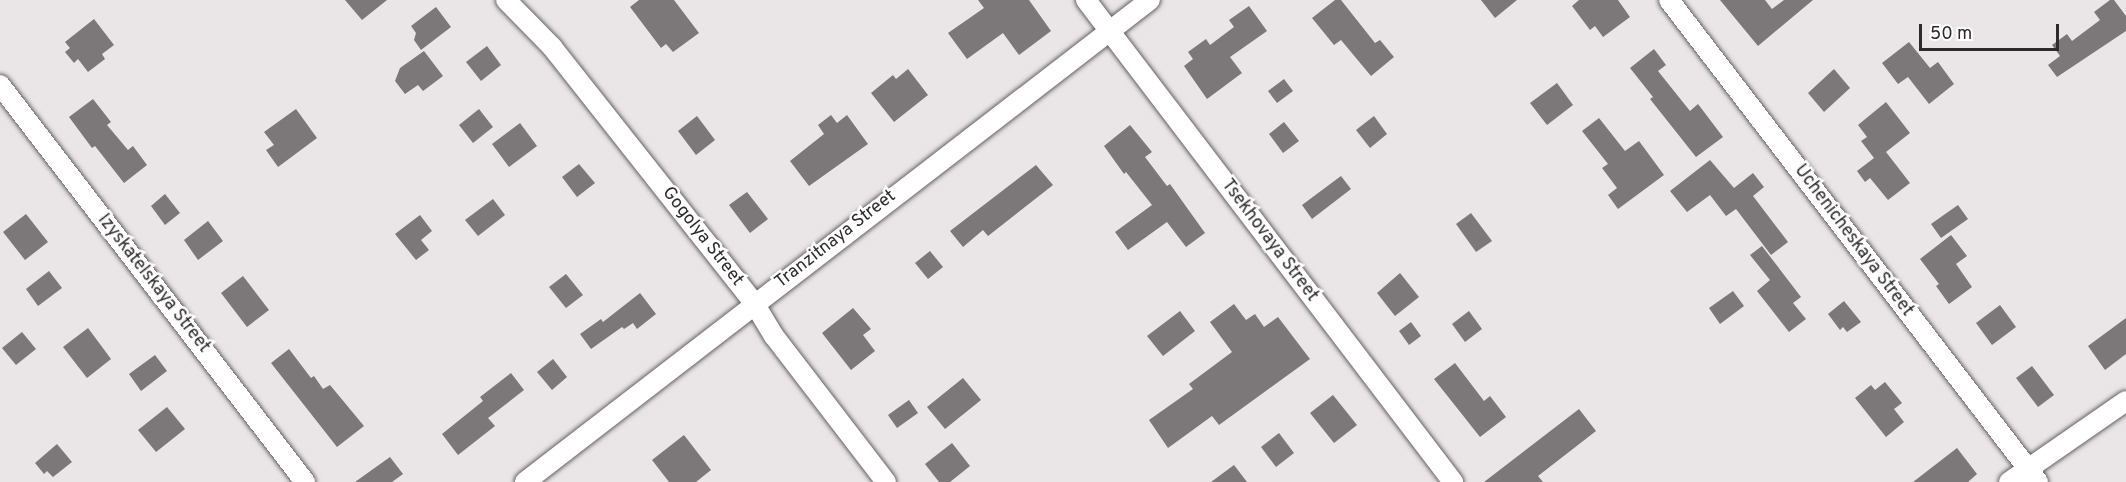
<!DOCTYPE html>
<html>
<head>
<meta charset="utf-8">
<style>
  body { margin:0 }
  #map { position:relative; width:2126px; height:482px; overflow:hidden; background:#eae5e6; font-family:Overpass,sans-serif }
  div>[style] { position:absolute }
  .building>* { inset:0; background:#7c7778 }
  .roads { filter:drop-shadow(0 0 2px #666162) drop-shadow(0 0 2px #666162) }
  .minor>* { height:20px; margin:-10px; padding:0 10px; transform-origin:10px; border-radius:10px; background:#fff }
  span { translate:-50% -50%; white-space:nowrap; text-align:center; line-height:1.15; -webkit-text-stroke:5px #fff; paint-order:stroke }
  .street-label { font-size:18px; color:#2c2a2b }
  .scale { position:absolute; left:1919px; top:24px; width:140px; height:27px; box-sizing:border-box; border:3px solid #2c2a2b; border-top:0; padding-left:8px; font-size:18px; line-height:21px; white-space:nowrap; color:#2c2a2b; -webkit-text-stroke:4px #fff; paint-order:stroke }
</style>
</head>
<body>
<div id="map">
  <div class="building">
    <i style="clip-path:polygon(345px 0,387px 0,362px 20px)"></i>
    <i style="clip-path:polygon(639px 0,674px 0,699px 33px,673px 52px,666px 44px,661px 48px,630px 7px)"></i>
    <i style="clip-path:polygon(978px 0,1029px 0,1051px 31px,1019px 55px,1003px 33px,967px 59px,948px 33px,984px 8px)"></i>
    <i style="clip-path:polygon(1335px 0,1341px 0,1375px 43px,1380px 40px,1394px 57px,1371px 76px,1341px 40px,1334px 45px,1312px 18px)"></i>
    <i style="clip-path:polygon(1481px 0,1517px 0,1495px 18px)"></i>
    <i style="clip-path:polygon(1579px 0,1618px 0,1630px 17px,1603px 37px,1595px 26px,1590px 30px,1572px 6px)"></i>
    <i style="clip-path:polygon(1720px 0,1765px 0,1772px 9px,1784px 0,1813px 0,1758px 46px)"></i>
    <i style="clip-path:polygon(2110px 0,2114px 0,2126px 16px,2126px 31px,2057px 77px,2048px 65px,2060px 56px,2052px 45px,2067px 34px,2072px 41px,2100px 20px,2094px 12px)"></i>
    <i style="clip-path:polygon(1249px 6px,1267px 31px,1230px 57px,1242px 73px,1207px 99px,1184px 66px,1193px 59px,1188px 52px,1206px 39px,1210px 45px,1234px 27px,1229px 20px)"></i>
    <i style="clip-path:polygon(436px 7px,451px 27px,421px 50px,414px 40px,416px 33px,411px 26px)"></i>
    <i style="clip-path:polygon(94px 19px,114px 45px,102px 54px,105px 59px,88px 72px,78px 59px,74px 63px,65px 52px,70px 48px,65px 42px)"></i>
    <i style="clip-path:polygon(1909px 42px,1930px 68px,1938px 62px,1954px 84px,1929px 104px,1908px 77px,1898px 84px,1882px 63px)"></i>
    <i style="clip-path:polygon(487px 46px,501px 65px,481px 81px,466px 62px)"></i>
    <i style="clip-path:polygon(1654px 49px,1666px 65px,1658px 71px,1690px 111px,1698px 104px,1723px 137px,1696px 157px,1650px 99px,1653px 97px,1630px 68px)"></i>
    <i style="clip-path:polygon(424px 51px,443px 76px,423px 91px,418px 85px,405px 94px,395px 81px,400px 68px)"></i>
    <i style="clip-path:polygon(908px 69px,928px 95px,894px 122px,871px 93px,893px 75px,896px 79px)"></i>
    <i style="clip-path:polygon(1834px 69px,1850px 88px,1824px 112px,1808px 93px)"></i>
    <i style="clip-path:polygon(1284px 79px,1293px 91px,1277px 103px,1268px 91px)"></i>
    <i style="clip-path:polygon(1557px 83px,1573px 105px,1547px 125px,1530px 103px)"></i>
    <i style="clip-path:polygon(93px 99px,111px 122px,107px 125px,128px 150px,133px 146px,147px 165px,124px 183px,95px 146px,92px 148px,69px 117px)"></i>
    <i style="clip-path:polygon(1886px 102px,1910px 133px,1886px 152px,1910px 183px,1888px 200px,1870px 178px,1865px 182px,1857px 171px,1874px 158px,1861px 141px,1867px 137px,1858px 125px)"></i>
    <i style="clip-path:polygon(296px 109px,317px 138px,278px 167px,266px 150px,274px 145px,264px 132px)"></i>
    <i style="clip-path:polygon(479px 109px,493px 127px,473px 143px,459px 125px)"></i>
    <i style="clip-path:polygon(831px 115px,837px 123px,847px 115px,868px 144px,809px 186px,790px 161px,824px 134px,818px 125px)"></i>
    <i style="clip-path:polygon(697px 116px,715px 140px,696px 155px,678px 131px)"></i>
    <i style="clip-path:polygon(1374px 116px,1387px 134px,1370px 148px,1356px 130px)"></i>
    <i style="clip-path:polygon(1599px 118px,1625px 151px,1639px 141px,1664px 175px,1618px 209px,1608px 195px,1617px 188px,1602px 168px,1608px 164px,1582px 131px)"></i>
    <i style="clip-path:polygon(1284px 122px,1299px 141px,1283px 153px,1269px 134px)"></i>
    <i style="clip-path:polygon(520px 123px,537px 146px,509px 167px,492px 144px)"></i>
    <i style="clip-path:polygon(1130px 125px,1152px 152px,1145px 157px,1167px 186px,1170px 184px,1205px 233px,1186px 247px,1167px 222px,1128px 250px,1115px 232px,1152px 205px,1126px 172px,1124px 174px,1104px 146px)"></i>
    <i style="clip-path:polygon(1710px 160px,1734px 188px,1753px 173px,1764px 187px,1753px 196px,1788px 242px,1771px 255px,1736px 209px,1726px 216px,1710px 195px,1687px 212px,1670px 191px)"></i>
    <i style="clip-path:polygon(579px 164px,595px 183px,577px 197px,562px 177px)"></i>
    <i style="clip-path:polygon(1036px 165px,1053px 185px,988px 236px,983px 230px,963px 247px,950px 231px)"></i>
    <i style="clip-path:polygon(1341px 176px,1351px 189px,1312px 219px,1302px 205px)"></i>
    <i style="clip-path:polygon(747px 192px,768px 219px,750px 233px,729px 205px)"></i>
    <i style="clip-path:polygon(165px 194px,180px 213px,165px 225px,151px 206px)"></i>
    <i style="clip-path:polygon(493px 199px,505px 215px,478px 236px,465px 220px)"></i>
    <i style="clip-path:polygon(1958px 205px,1968px 219px,1941px 238px,1931px 224px)"></i>
    <i style="clip-path:polygon(1471px 213px,1492px 241px,1476px 252px,1456px 224px)"></i>
    <i style="clip-path:polygon(26px 214px,48px 242px,25px 260px,3px 232px)"></i>
    <i style="clip-path:polygon(420px 215px,432px 231px,421px 240px,429px 250px,416px 260px,395px 234px)"></i>
    <i style="clip-path:polygon(208px 221px,223px 241px,198px 260px,184px 240px)"></i>
    <i style="clip-path:polygon(1951px 235px,1967px 256px,1956px 264px,1972px 287px,1949px 304px,1936px 286px,1939px 284px,1920px 259px)"></i>
    <i style="clip-path:polygon(1762px 246px,1801px 297px,1793px 303px,1806px 319px,1789px 332px,1757px 291px,1770px 280px,1750px 255px)"></i>
    <i style="clip-path:polygon(930px 251px,943px 267px,928px 279px,915px 263px)"></i>
    <i style="clip-path:polygon(49px 271px,62px 288px,38px 306px,26px 289px)"></i>
    <i style="clip-path:polygon(1400px 273px,1419px 297px,1395px 316px,1377px 293px)"></i>
    <i style="clip-path:polygon(566px 274px,583px 295px,566px 308px,549px 287px)"></i>
    <i style="clip-path:polygon(243px 276px,269px 310px,247px 327px,221px 293px)"></i>
    <i style="clip-path:polygon(1733px 291px,1744px 306px,1720px 324px,1709px 308px)"></i>
    <i style="clip-path:polygon(640px 293px,656px 314px,637px 329px,633px 323px,624px 329px,622px 327px,591px 349px,580px 334px,601px 319px,603px 322px)"></i>
    <i style="clip-path:polygon(1844px 301px,1861px 322px,1847px 332px,1843px 327px,1840px 330px,1828px 314px)"></i>
    <i style="clip-path:polygon(1234px 304px,1246px 320px,1255px 314px,1264px 327px,1278px 317px,1310px 359px,1219px 425px,1212px 416px,1168px 448px,1149px 420px,1193px 389px,1189px 384px,1232px 352px,1210px 322px)"></i>
    <i style="clip-path:polygon(2000px 305px,2016px 327px,1992px 345px,1976px 323px)"></i>
    <i style="clip-path:polygon(853px 308px,871px 329px,863px 335px,875px 351px,851px 370px,822px 333px)"></i>
    <i style="clip-path:polygon(1180px 311px,1195px 331px,1163px 356px,1147px 336px)"></i>
    <i style="clip-path:polygon(1469px 311px,1482px 329px,1465px 342px,1452px 324px)"></i>
    <i style="clip-path:polygon(2126px 318px,2126px 354px,2105px 370px,2088px 346px)"></i>
    <i style="clip-path:polygon(1411px 322px,1421px 336px,1409px 345px,1399px 331px)"></i>
    <i style="clip-path:polygon(88px 328px,111px 359px,87px 378px,63px 347px)"></i>
    <i style="clip-path:polygon(22px 332px,36px 349px,16px 365px,2px 348px)"></i>
    <i style="clip-path:polygon(289px 349px,311px 378px,314px 376px,323px 389px,330px 385px,364px 426px,337px 447px,271px 363px)"></i>
    <i style="clip-path:polygon(155px 355px,167px 371px,141px 391px,129px 374px)"></i>
    <i style="clip-path:polygon(553px 359px,567px 377px,552px 390px,537px 372px)"></i>
    <i style="clip-path:polygon(1455px 363px,1484px 401px,1490px 396px,1506px 417px,1480px 437px,1434px 379px)"></i>
    <i style="clip-path:polygon(2032px 366px,2054px 395px,2038px 407px,2016px 378px)"></i>
    <i style="clip-path:polygon(511px 373px,524px 390px,488px 418px,495px 426px,458px 455px,442px 434px,483px 401px,480px 397px)"></i>
    <i style="clip-path:polygon(963px 378px,981px 400px,945px 429px,927px 407px)"></i>
    <i style="clip-path:polygon(1885px 382px,1902px 403px,1894px 409px,1904px 422px,1886px 437px,1855px 398px,1871px 385px,1875px 390px)"></i>
    <i style="clip-path:polygon(1333px 395px,1357px 425px,1334px 443px,1310px 413px)"></i>
    <i style="clip-path:polygon(909px 400px,918px 413px,897px 428px,888px 415px)"></i>
    <i style="clip-path:polygon(167px 407px,185px 429px,156px 452px,138px 430px)"></i>
    <i style="clip-path:polygon(1579px 409px,1596px 431px,1538px 476px,1543px 482px,1484px 482px)"></i>
    <i style="clip-path:polygon(1279px 433px,1294px 453px,1276px 467px,1261px 447px)"></i>
    <i style="clip-path:polygon(684px 435px,711px 470px,696px 482px,669px 482px,652px 460px)"></i>
    <i style="clip-path:polygon(952px 443px,970px 466px,950px 482px,939px 482px,925px 464px)"></i>
    <i style="clip-path:polygon(57px 444px,72px 462px,53px 477px,47px 471px,44px 474px,35px 463px)"></i>
    <i style="clip-path:polygon(1957px 448px,1977px 474px,1968px 482px,1913px 482px)"></i>
    <i style="clip-path:polygon(390px 457px,403px 474px,392px 482px,355px 482px)"></i>
    <i style="clip-path:polygon(1234px 465px,1247px 482px,1211px 482px)"></i>
  </div>
  <div class="roads">
    <div class="minor">
      <i style="left:506px;top:0;width:66px;rotate:45.6deg"></i>
      <i style="left:552px;top:47px;width:326px;rotate:51.7deg"></i>
      <i style="left:754px;top:303px;width:39px;rotate:59deg"></i>
      <i style="left:774px;top:336px;width:184px;rotate:52.5deg"></i>
      <i style="left:1086px;top:0;width:606px;rotate:52.71deg"></i>
      <i style="left:1669px;top:0;width:607px;rotate:52.56deg"></i>
      <i style="left:0;top:85px;width:501px;rotate:52.47deg"></i>
      <i style="left:525px;top:482px;width:789px;rotate:-37.64deg"></i>
      <i style="left:2009px;top:482px;width:142px;rotate:-34.7deg"></i>
    </div>
  </div>
  <div class="street-label">
    <span style="left:702px;top:237px;rotate:52deg">Gogolya Street</span>
    <span style="left:836px;top:240px;rotate:-38deg">Tranzitnaya Street</span>
    <span style="left:1269px;top:241px;rotate:53deg">Tsekhovaya Street</span>
    <span style="left:1853px;top:241px;rotate:53deg">Uchenicheskaya Street</span>
    <span style="left:153px;top:284px;rotate:52deg">Izyskatelskaya Street</span>
  </div>
  <div class="scale">50 m</div>
</div>
</body>
</html>
